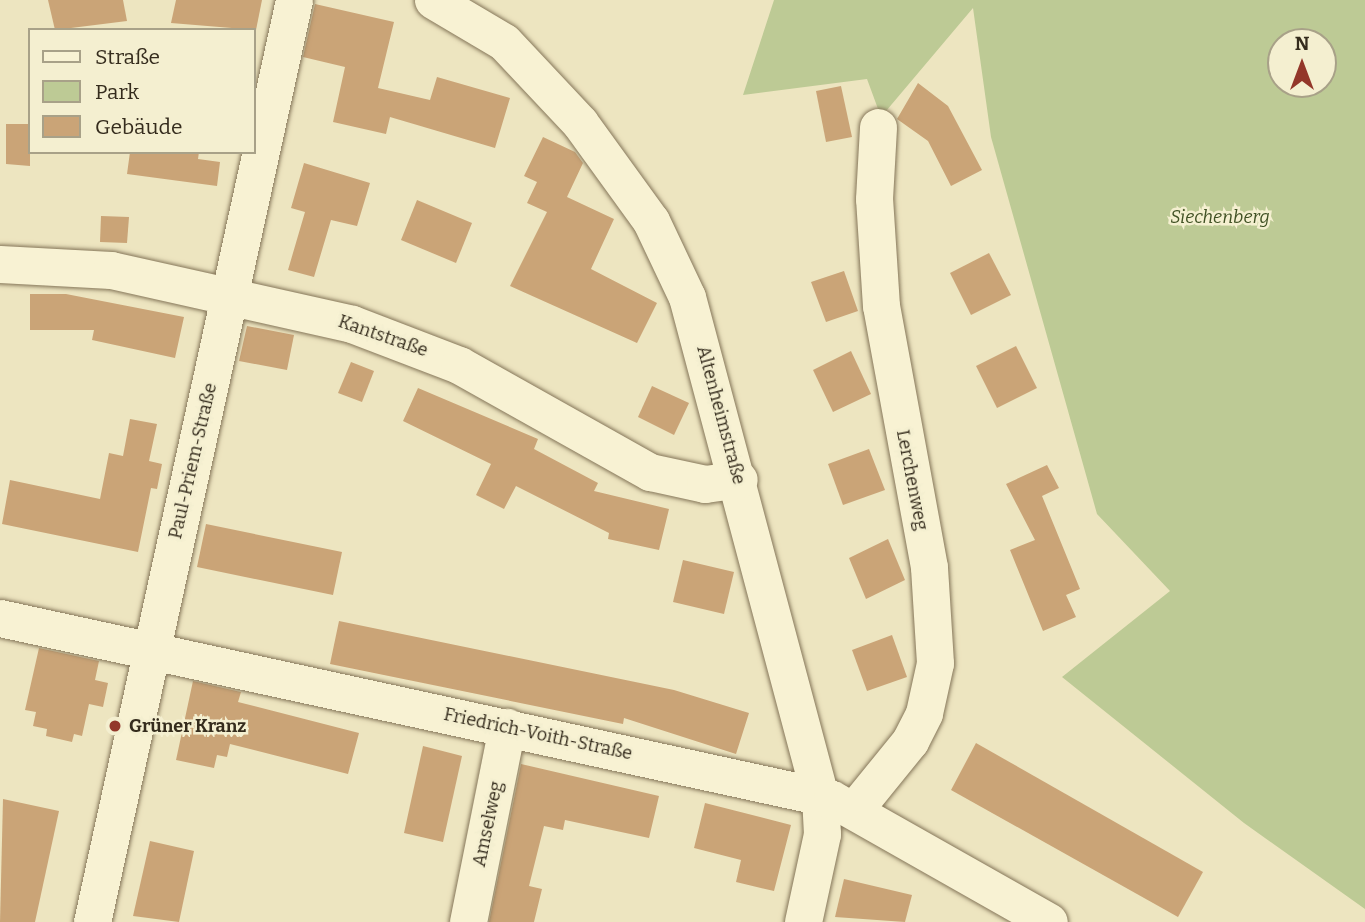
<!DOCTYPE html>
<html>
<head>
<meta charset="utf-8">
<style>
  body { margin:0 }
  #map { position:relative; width:1365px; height:922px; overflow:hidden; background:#ede5c0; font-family:Bitter,serif }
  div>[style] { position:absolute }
  .green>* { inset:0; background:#bdca95 }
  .building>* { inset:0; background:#caa477 }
  .roads { filter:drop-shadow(0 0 2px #857659) drop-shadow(0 0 2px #857659) }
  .minor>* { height:37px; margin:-18.5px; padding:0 18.5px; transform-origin:18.5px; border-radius:18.5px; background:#f8f2d3 }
  .dots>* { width:19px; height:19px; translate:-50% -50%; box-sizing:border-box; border:4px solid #f4efd0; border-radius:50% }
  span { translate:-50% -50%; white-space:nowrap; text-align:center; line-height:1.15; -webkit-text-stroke:5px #f4efd0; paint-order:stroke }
  .park-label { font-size:18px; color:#405124; font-style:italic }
  .street-label { font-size:18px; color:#352c1d }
  .poi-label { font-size:18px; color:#352c1d; font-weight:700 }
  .left { translate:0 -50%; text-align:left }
  .legend { position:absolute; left:28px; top:28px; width:228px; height:126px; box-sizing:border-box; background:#f4efd0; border:2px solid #a8a188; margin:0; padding:9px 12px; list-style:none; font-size:21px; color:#352c1d }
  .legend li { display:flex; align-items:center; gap:14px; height:35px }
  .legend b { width:35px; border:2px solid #a8a188 }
  .north { position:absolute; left:1267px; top:28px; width:70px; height:70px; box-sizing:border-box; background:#f4efd0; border:2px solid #a8a188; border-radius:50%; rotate:0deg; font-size:19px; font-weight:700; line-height:28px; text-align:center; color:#352c1d }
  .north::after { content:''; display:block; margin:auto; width:24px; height:32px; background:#93372a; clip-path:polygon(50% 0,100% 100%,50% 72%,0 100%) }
</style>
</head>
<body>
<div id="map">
  <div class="green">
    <i style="clip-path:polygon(evenodd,774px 0,1365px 0,1365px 909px,1244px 823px,1062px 677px,1170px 591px,1097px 514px,991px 137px,973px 8px,881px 117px,867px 79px,743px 95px,774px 0,1281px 42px,1323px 42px,1323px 84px,1281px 84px,1281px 42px)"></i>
  </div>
  <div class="building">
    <i style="clip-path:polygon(48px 0,123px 0,127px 21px,55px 30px)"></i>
    <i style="clip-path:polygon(176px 0,262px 0,256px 30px,171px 23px)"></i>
    <i style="clip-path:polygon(315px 4px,394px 22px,378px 88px,430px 100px,437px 77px,510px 98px,495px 148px,390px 117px,386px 134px,333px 122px,345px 67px,303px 57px)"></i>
    <i style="clip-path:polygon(918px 83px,948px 106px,982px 170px,951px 186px,928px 141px,897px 119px)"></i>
    <i style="clip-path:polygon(841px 86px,852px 137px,826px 142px,816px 91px)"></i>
    <i style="clip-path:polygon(6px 124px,30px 124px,30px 166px,6px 164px)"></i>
    <i style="clip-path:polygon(543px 137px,575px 152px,583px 163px,567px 197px,614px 219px,591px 269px,657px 303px,637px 343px,510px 286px,547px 212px,527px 203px,537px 182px,524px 176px)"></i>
    <i style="clip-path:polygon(130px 152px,199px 152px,198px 159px,220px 162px,217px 186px,127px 174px)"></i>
    <i style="clip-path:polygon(304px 163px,370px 183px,357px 226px,331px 220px,314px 277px,288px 270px,305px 212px,291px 208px)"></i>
    <i style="clip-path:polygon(417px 200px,472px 223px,456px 263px,401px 240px)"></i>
    <i style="clip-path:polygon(101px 216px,129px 217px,127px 243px,100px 242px)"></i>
    <i style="clip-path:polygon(989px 253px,1011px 295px,971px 315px,950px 273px)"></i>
    <i style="clip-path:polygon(844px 271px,858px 311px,826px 322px,811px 282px)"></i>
    <i style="clip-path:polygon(30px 294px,66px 294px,184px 317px,175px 358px,92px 340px,94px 330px,30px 330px)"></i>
    <i style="clip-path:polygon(247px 326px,294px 335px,287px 370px,239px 361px)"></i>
    <i style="clip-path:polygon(1016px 346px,1037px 388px,997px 408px,976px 366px)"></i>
    <i style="clip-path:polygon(851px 351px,871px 394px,833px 412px,813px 370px)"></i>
    <i style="clip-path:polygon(351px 362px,374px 371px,362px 402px,338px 393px)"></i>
    <i style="clip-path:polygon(652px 386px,689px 403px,674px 435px,638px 417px)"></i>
    <i style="clip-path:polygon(418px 388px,538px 439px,534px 449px,598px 483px,594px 491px,669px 509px,659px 550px,608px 539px,609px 533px,516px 486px,504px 509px,476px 495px,491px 464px,403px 421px)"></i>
    <i style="clip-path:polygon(130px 419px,157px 424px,149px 461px,162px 464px,157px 489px,151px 488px,138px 552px,2px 524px,10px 480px,100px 499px,109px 453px,123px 456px)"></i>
    <i style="clip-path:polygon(869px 449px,885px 490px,843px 505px,828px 464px)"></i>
    <i style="clip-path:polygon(1047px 465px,1059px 488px,1042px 496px,1080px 589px,1066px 595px,1076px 617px,1043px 631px,1010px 550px,1035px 540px,1006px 484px)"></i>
    <i style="clip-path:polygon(206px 524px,342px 552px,333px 595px,197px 567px)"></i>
    <i style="clip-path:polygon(888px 539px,905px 580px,866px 599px,849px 558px)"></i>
    <i style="clip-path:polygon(683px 560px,734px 572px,724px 614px,673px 602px)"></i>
    <i style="clip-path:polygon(339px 621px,674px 690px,749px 713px,736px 754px,624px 718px,623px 724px,330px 664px)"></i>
    <i style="clip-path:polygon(892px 635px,907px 677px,867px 691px,852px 650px)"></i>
    <i style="clip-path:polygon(39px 648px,99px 661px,95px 680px,108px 683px,103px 707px,89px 704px,82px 736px,74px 734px,72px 742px,46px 736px,47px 729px,33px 726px,36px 712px,25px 710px)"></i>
    <i style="clip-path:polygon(193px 681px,241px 692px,238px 702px,359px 733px,348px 774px,230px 744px,227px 757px,217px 755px,214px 768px,176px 760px)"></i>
    <i style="clip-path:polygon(976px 743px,1203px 872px,1178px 917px,951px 790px)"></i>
    <i style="clip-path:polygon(423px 746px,462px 756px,443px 842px,404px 833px)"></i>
    <i style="clip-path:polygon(521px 764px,659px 796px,649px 838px,565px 820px,563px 830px,544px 826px,529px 886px,542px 889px,534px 922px,489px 922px)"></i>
    <i style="clip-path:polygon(3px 799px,59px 811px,35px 922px,0 922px)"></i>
    <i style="clip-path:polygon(705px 803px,791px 825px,774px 891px,736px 882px,741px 860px,694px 848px)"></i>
    <i style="clip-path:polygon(150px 841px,194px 851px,179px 922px,133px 916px)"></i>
    <i style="clip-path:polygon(844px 879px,912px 895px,905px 922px,835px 917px)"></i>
  </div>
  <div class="roads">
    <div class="minor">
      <i style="left:433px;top:0;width:82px;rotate:30.6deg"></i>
      <i style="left:504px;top:42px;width:111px;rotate:46.8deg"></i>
      <i style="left:580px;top:123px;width:121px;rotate:54.1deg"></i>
      <i style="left:651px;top:221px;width:84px;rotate:64.7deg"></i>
      <i style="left:687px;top:297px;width:516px;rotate:75.08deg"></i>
      <i style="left:820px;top:796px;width:38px;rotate:87deg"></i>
      <i style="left:822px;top:834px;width:90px;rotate:102.2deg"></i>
      <i style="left:0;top:264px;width:111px;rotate:3.1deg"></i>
      <i style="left:111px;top:270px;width:247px;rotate:12.6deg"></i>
      <i style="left:352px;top:324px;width:115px;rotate:21deg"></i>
      <i style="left:459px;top:365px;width:219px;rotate:29.3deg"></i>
      <i style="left:650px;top:472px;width:56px;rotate:12.3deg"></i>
      <i style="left:705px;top:484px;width:34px;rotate:-8deg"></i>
      <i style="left:0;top:618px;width:851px;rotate:12.27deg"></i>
      <i style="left:832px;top:799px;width:249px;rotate:29.5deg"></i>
      <i style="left:854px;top:810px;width:89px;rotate:-50.9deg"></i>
      <i style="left:910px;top:741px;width:31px;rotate:-63deg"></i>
      <i style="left:924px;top:713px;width:51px;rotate:-77.6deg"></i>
      <i style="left:935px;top:663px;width:96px;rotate:-93.6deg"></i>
      <i style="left:929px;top:567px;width:265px;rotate:-100.4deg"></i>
      <i style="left:881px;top:306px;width:107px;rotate:-93.7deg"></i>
      <i style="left:874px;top:199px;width:72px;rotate:-86.8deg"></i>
      <i style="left:92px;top:922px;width:944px;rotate:-77.64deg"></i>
      <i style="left:468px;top:922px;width:199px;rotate:-78.7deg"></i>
    </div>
  </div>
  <div class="dots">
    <i style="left:115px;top:726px;background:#93372a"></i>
  </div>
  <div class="park-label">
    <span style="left:1220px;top:217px">Siechenberg</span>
  </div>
  <div class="street-label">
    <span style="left:383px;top:336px;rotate:19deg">Kantstraße</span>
    <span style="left:721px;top:415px;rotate:75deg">Altenheimstraße</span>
    <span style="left:193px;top:461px;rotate:-77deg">Paul-Priem-Straße</span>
    <span style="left:912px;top:480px;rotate:79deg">Lerchenweg</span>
    <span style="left:538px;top:734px;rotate:12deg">Friedrich-Voith-Straße</span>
    <span style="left:488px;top:824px;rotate:-78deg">Amselweg</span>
  </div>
  <div class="poi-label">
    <span class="left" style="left:129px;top:726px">Grüner Kranz</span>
  </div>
  <ul class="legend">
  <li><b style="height:9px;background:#f8f2d3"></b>Straße</li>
  <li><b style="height:19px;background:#bdca95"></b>Park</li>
  <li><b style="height:19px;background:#caa477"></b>Gebäude</li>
  </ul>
  <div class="north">N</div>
</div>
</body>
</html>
